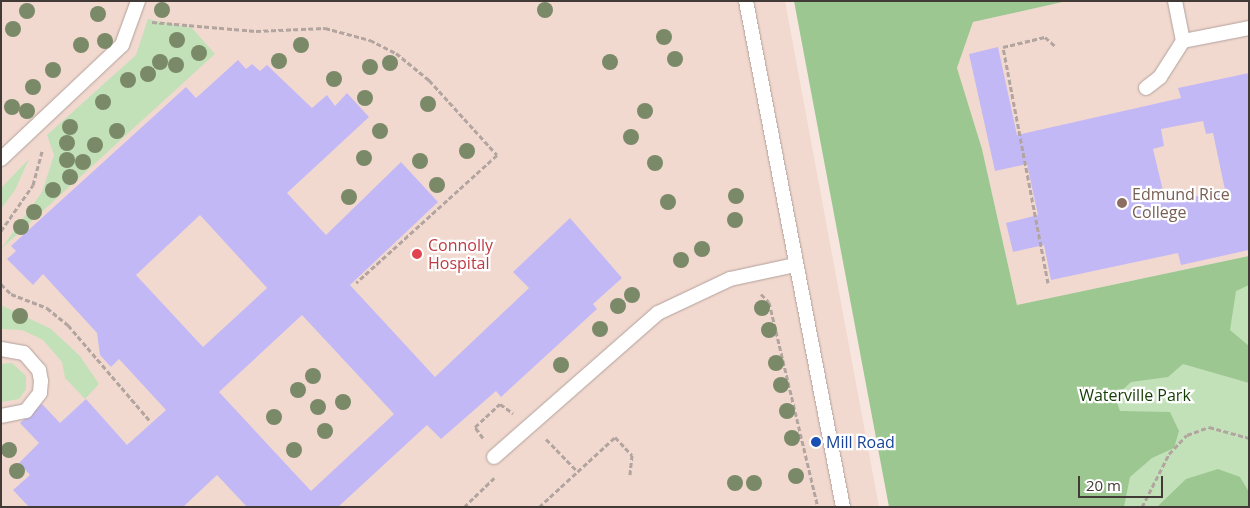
<!DOCTYPE html>
<html>
<head>
<meta charset="utf-8">
<style>
  body { margin:0 }
  #map { position:relative; width:1250px; height:508px; overflow:hidden; background:#f7e6df; font-family:"Open Sans",sans-serif }
  div>[style] { position:absolute }
  .built>* { inset:0; background:#f2d9d0 }
  .green>* { inset:0; background:#c2e1b9 }
  .forest>* { inset:0; background:#9cc790 }
  .building>* { inset:0; background:#c3b8f6 }
  .path>* { height:3px; margin-top:-1.5px; transform-origin:0; background:repeating-linear-gradient(90deg,#b2a49f 0 5px,transparent 0 7.5px) }
  .roads { filter:drop-shadow(0 0 1px #b1a19a) drop-shadow(0 0 1px #b1a19a) }
  .lane>* { height:14px; margin:-7px; padding:0 7px; transform-origin:7px; border-radius:7px; background:#fff }
  .trees>* { width:16px; height:16px; margin:-8px; border-radius:50%; background:#7a8967 }
  .dots>* { width:14px; height:14px; translate:-50% -50%; box-sizing:border-box; border:2px solid #fff; border-radius:50% }
  span { translate:-50% -50%; white-space:nowrap; text-align:center; line-height:1.15; -webkit-text-stroke:4.5px #fff; paint-order:stroke }
  .education-label { font-size:16px; color:#785e54 }
  .left { translate:0 -50%; text-align:left }
  .health-label { font-size:16px; color:#be3a42 }
  .park-label { font-size:16px; color:#143d04 }
  .transit-label { font-size:16px; color:#164399 }
  .frame { position:absolute; inset:0; border:2px solid #413a37; pointer-events:none }
  .scale { position:absolute; left:1078px; top:476px; width:85px; height:22px; box-sizing:border-box; border:2px solid #413a37; border-top:0; padding-left:6px; font-size:15px; line-height:18px; white-space:nowrap; color:#413a37; -webkit-text-stroke:4px #fff; paint-order:stroke }
</style>
</head>
<body>
<div id="map">
  <div class="built">
    <i style="clip-path:polygon(1px 1px,785px 1px,879px 507px,1px 507px)"></i>
    <i style="clip-path:polygon(1067px 1px,1249px 1px,1249px 256px,1017px 305px,982px 149px,957px 68px,973px 22px)"></i>
  </div>
  <div class="green">
    <i style="clip-path:polygon(148px 19px,192px 28px,215px 54px,1px 249px,42px 192px,54px 155px,47px 135px,136px 55px)"></i>
    <i style="clip-path:polygon(29px 159px,15px 190px,1px 209px,1px 188px)"></i>
    <i style="clip-path:polygon(1249px 256px,1249px 507px,1029px 507px,1017px 306px)"></i>
    <i style="clip-path:polygon(1px 305px,51px 329px,80px 356px,99px 384px,85px 399px,65px 378px,62px 362px,43px 340px,22px 330px,1px 329px)"></i>
    <i style="clip-path:polygon(12px 363px,26px 376px,26px 389px,19px 399px,1px 402px,1px 364px)"></i>
  </div>
  <div class="forest">
    <i style="clip-path:polygon(794px 1px,1067px 1px,973px 22px,957px 68px,982px 149px,1017px 305px,1249px 256px,1249px 285px,1236px 291px,1230px 330px,1249px 346px,1249px 383px,1183px 364px,1168px 377px,1131px 382px,1115px 397px,1120px 411px,1170px 412px,1179px 431px,1174px 448px,1152px 458px,1130px 477px,1124px 507px,889px 507px)"></i>
    <i style="clip-path:polygon(1218px 469px,1240px 477px,1249px 492px,1249px 507px,1157px 507px,1186px 479px)"></i>
  </div>
  <div class="building">
    <i style="clip-path:polygon(evenodd,998px 47px,1017px 135px,1181px 98px,1178px 88px,1249px 73px,1249px 250px,1181px 265px,1178px 253px,1051px 280px,1044px 245px,1013px 252px,1006px 223px,1038px 215px,1027px 164px,995px 171px,969px 54px,998px 47px,1203px 121px,1206px 134px,1213px 133px,1225px 190px,1166px 203px,1153px 149px,1164px 146px,1161px 129px,1203px 121px)"></i>
    <i style="clip-path:polygon(evenodd,238px 60px,246px 69px,252px 64px,260px 71px,267px 65px,312px 108px,327px 95px,335px 106px,347px 93px,369px 117px,287px 193px,326px 235px,401px 162px,438px 202px,350px 285px,435px 377px,529px 288px,513px 272px,570px 218px,622px 278px,593px 304px,597px 309px,501px 397px,496px 391px,441px 439px,427px 425px,338px 507px,247px 507px,217px 475px,183px 507px,29px 507px,13px 490px,30px 475px,19px 463px,39px 443px,20px 423px,42px 404px,60px 423px,86px 399px,127px 445px,166px 410px,119px 359px,111px 367px,100px 355px,97px 333px,43px 274px,33px 285px,7px 259px,16px 251px,11px 246px,186px 87px,196px 98px,238px 60px,200px 215px,267px 288px,203px 347px,136px 275px,200px 215px,238px 60px,302px 315px,394px 414px,311px 491px,219px 392px,302px 315px)"></i>
  </div>
  <div class="path">
    <i style="left:152px;top:22px;width:104px;rotate:4.9deg"></i>
    <i style="left:256px;top:31px;width:69px;rotate:-2.5deg"></i>
    <i style="left:325px;top:28px;width:47px;rotate:14.9deg"></i>
    <i style="left:370px;top:40px;width:29px;rotate:27deg"></i>
    <i style="left:396px;top:53px;width:43px;rotate:39.3deg"></i>
    <i style="left:429px;top:80px;width:101px;rotate:47.8deg"></i>
    <i style="left:497px;top:155px;width:190px;rotate:137.8deg"></i>
    <i style="left:1px;top:231px;width:56px;rotate:-55.2deg"></i>
    <i style="left:33px;top:185px;width:35px;rotate:-75deg"></i>
    <i style="left:1048px;top:283px;width:240px;rotate:-100.8deg"></i>
    <i style="left:1003px;top:47px;width:43px;rotate:-13.4deg"></i>
    <i style="left:1045px;top:37px;width:13px;rotate:42deg"></i>
    <i style="left:1px;top:284px;width:14px;rotate:45deg"></i>
    <i style="left:11px;top:294px;width:39px;rotate:21deg"></i>
    <i style="left:47px;top:308px;width:27px;rotate:39deg"></i>
    <i style="left:68px;top:325px;width:126px;rotate:49.5deg"></i>
    <i style="left:761px;top:294px;width:11px;rotate:45deg"></i>
    <i style="left:769px;top:302px;width:211px;rotate:76.6deg"></i>
    <i style="left:483px;top:438px;width:14px;rotate:-126deg"></i>
    <i style="left:475px;top:427px;width:34px;rotate:-43deg"></i>
    <i style="left:500px;top:404px;width:16px;rotate:35deg"></i>
    <i style="left:546px;top:439px;width:45px;rotate:45.9deg"></i>
    <i style="left:464px;top:507px;width:42px;rotate:-44deg"></i>
    <i style="left:539px;top:507px;width:103px;rotate:-42.6deg"></i>
    <i style="left:615px;top:437px;width:25px;rotate:47deg"></i>
    <i style="left:632px;top:455px;width:20px;rotate:96deg"></i>
    <i style="left:1142px;top:507px;width:59px;rotate:-63deg"></i>
    <i style="left:1169px;top:454px;width:26px;rotate:-47deg"></i>
    <i style="left:1187px;top:435px;width:23px;rotate:-20deg"></i>
    <i style="left:1209px;top:427px;width:41px;rotate:15.4deg"></i>
  </div>
  <div class="roads">
    <div class="lane">
      <i style="left:746px;top:1px;width:515px;rotate:79.15deg"></i>
      <i style="left:1183px;top:41px;width:67px;rotate:-11.1deg"></i>
      <i style="left:1146px;top:88px;width:18px;rotate:-38deg"></i>
      <i style="left:1160px;top:77px;width:43px;rotate:-57.4deg"></i>
      <i style="left:1183px;top:41px;width:41px;rotate:-101.3deg"></i>
      <i style="left:1px;top:159px;width:166px;rotate:-43.3deg"></i>
      <i style="left:122px;top:45px;width:47px;rotate:-70deg"></i>
      <i style="left:1px;top:349px;width:23px;rotate:10deg"></i>
      <i style="left:24px;top:353px;width:23px;rotate:49deg"></i>
      <i style="left:39px;top:370px;width:11px;rotate:80deg"></i>
      <i style="left:41px;top:381px;width:12px;rotate:95deg"></i>
      <i style="left:40px;top:393px;width:23px;rotate:128deg"></i>
      <i style="left:26px;top:411px;width:25px;rotate:169deg"></i>
      <i style="left:494px;top:457px;width:218px;rotate:-41.3deg"></i>
      <i style="left:658px;top:313px;width:80px;rotate:-25.3deg"></i>
      <i style="left:730px;top:279px;width:66px;rotate:-12.2deg"></i>
    </div>
  </div>
  <div class="trees">
    <i style="left:162px;top:10px"></i>
    <i style="left:545px;top:10px"></i>
    <i style="left:27px;top:11px"></i>
    <i style="left:98px;top:14px"></i>
    <i style="left:13px;top:29px"></i>
    <i style="left:664px;top:37px"></i>
    <i style="left:177px;top:40px"></i>
    <i style="left:105px;top:41px"></i>
    <i style="left:81px;top:45px"></i>
    <i style="left:301px;top:45px"></i>
    <i style="left:199px;top:53px"></i>
    <i style="left:675px;top:59px"></i>
    <i style="left:279px;top:61px"></i>
    <i style="left:160px;top:62px"></i>
    <i style="left:610px;top:62px"></i>
    <i style="left:390px;top:63px"></i>
    <i style="left:176px;top:65px"></i>
    <i style="left:370px;top:67px"></i>
    <i style="left:53px;top:70px"></i>
    <i style="left:148px;top:74px"></i>
    <i style="left:334px;top:79px"></i>
    <i style="left:128px;top:80px"></i>
    <i style="left:33px;top:87px"></i>
    <i style="left:365px;top:98px"></i>
    <i style="left:103px;top:102px"></i>
    <i style="left:428px;top:104px"></i>
    <i style="left:12px;top:107px"></i>
    <i style="left:27px;top:111px"></i>
    <i style="left:645px;top:111px"></i>
    <i style="left:70px;top:127px"></i>
    <i style="left:117px;top:131px"></i>
    <i style="left:380px;top:131px"></i>
    <i style="left:631px;top:137px"></i>
    <i style="left:67px;top:143px"></i>
    <i style="left:95px;top:145px"></i>
    <i style="left:467px;top:151px"></i>
    <i style="left:364px;top:158px"></i>
    <i style="left:67px;top:160px"></i>
    <i style="left:420px;top:161px"></i>
    <i style="left:83px;top:162px"></i>
    <i style="left:655px;top:163px"></i>
    <i style="left:70px;top:177px"></i>
    <i style="left:437px;top:185px"></i>
    <i style="left:53px;top:190px"></i>
    <i style="left:736px;top:196px"></i>
    <i style="left:349px;top:197px"></i>
    <i style="left:668px;top:202px"></i>
    <i style="left:34px;top:212px"></i>
    <i style="left:735px;top:220px"></i>
    <i style="left:21px;top:227px"></i>
    <i style="left:702px;top:249px"></i>
    <i style="left:681px;top:260px"></i>
    <i style="left:632px;top:295px"></i>
    <i style="left:618px;top:306px"></i>
    <i style="left:762px;top:308px"></i>
    <i style="left:20px;top:316px"></i>
    <i style="left:600px;top:329px"></i>
    <i style="left:769px;top:330px"></i>
    <i style="left:776px;top:363px"></i>
    <i style="left:561px;top:365px"></i>
    <i style="left:313px;top:376px"></i>
    <i style="left:781px;top:385px"></i>
    <i style="left:298px;top:390px"></i>
    <i style="left:343px;top:402px"></i>
    <i style="left:318px;top:407px"></i>
    <i style="left:787px;top:411px"></i>
    <i style="left:274px;top:417px"></i>
    <i style="left:325px;top:431px"></i>
    <i style="left:792px;top:438px"></i>
    <i style="left:9px;top:450px"></i>
    <i style="left:294px;top:450px"></i>
    <i style="left:17px;top:471px"></i>
    <i style="left:796px;top:476px"></i>
    <i style="left:735px;top:483px"></i>
    <i style="left:754px;top:483px"></i>
  </div>
  <div class="dots">
    <i style="left:1122px;top:203px;background:#8d6e63"></i>
    <i style="left:417px;top:254px;background:#e0444e"></i>
    <i style="left:816px;top:442px;background:#1a4fb4"></i>
  </div>
  <div class="education-label">
    <span class="left" style="left:1132px;top:203px">Edmund Rice<br>College</span>
  </div>
  <div class="health-label">
    <span class="left" style="left:428px;top:254px">Connolly<br>Hospital</span>
  </div>
  <div class="park-label">
    <span style="left:1135px;top:395px">Waterville Park</span>
  </div>
  <div class="transit-label">
    <span class="left" style="left:826px;top:442px">Mill Road</span>
  </div>
  <div class="frame"></div>
  <div class="scale">20 m</div>
</div>
</body>
</html>
